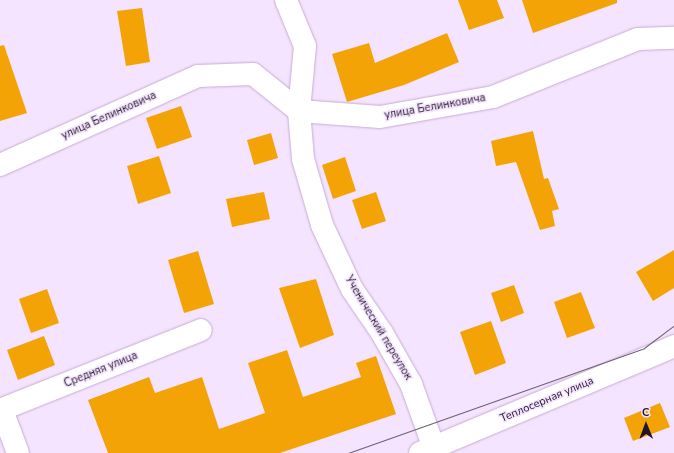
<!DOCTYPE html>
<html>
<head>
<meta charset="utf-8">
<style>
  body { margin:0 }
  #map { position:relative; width:674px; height:453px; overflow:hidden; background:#f5e4ff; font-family:"Nunito Sans",sans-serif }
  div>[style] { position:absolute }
  .building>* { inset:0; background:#f4a306 }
  .roads { filter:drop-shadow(0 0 1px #c7abd6) drop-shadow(0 0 1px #c7abd6) }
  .street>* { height:22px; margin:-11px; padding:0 11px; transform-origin:11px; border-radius:11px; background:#fff }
  .secondary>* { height:22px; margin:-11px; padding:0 11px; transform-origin:11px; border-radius:11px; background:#fff }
  .tram>* { height:1px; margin:-0.5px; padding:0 0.5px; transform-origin:0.5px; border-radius:0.5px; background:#6c6074 }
  span { translate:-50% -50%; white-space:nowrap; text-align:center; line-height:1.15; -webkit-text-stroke:3px #f5e4ff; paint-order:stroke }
  .street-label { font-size:11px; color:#201626 }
  .north { position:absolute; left:626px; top:405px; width:40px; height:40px; -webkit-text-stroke:3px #f5e4ff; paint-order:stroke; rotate:359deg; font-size:11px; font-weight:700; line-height:16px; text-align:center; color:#201626 }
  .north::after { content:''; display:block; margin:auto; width:14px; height:18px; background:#201626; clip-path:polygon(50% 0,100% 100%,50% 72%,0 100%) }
</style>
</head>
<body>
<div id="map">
  <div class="building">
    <i style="clip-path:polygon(458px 0,497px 0,504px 18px,469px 30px)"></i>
    <i style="clip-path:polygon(522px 0,617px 0,617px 3px,533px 33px)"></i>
    <i style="clip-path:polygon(142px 8px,150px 62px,126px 66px,117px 11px)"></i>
    <i style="clip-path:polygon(447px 33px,459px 62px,404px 85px,347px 102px,332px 54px,369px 43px,375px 63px)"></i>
    <i style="clip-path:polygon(4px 45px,27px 113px,0 121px,0 46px)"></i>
    <i style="clip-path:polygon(181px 106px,192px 137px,157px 149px,146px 118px)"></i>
    <i style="clip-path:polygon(533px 131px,544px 179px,548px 178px,559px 209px,552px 211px,555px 226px,540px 230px,516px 162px,496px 166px,491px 141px)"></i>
    <i style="clip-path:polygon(271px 133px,278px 158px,254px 165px,247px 140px)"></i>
    <i style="clip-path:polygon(159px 156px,171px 193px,138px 204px,127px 166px)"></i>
    <i style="clip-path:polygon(345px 157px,356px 191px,333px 199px,322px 165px)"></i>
    <i style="clip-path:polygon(264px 192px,270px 219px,232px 227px,226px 199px)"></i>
    <i style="clip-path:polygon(376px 192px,386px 221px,362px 229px,352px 200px)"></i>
    <i style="clip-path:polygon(674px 250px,674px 288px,653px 301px,636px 272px)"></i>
    <i style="clip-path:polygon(198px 251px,214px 304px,184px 313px,168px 260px)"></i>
    <i style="clip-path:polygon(316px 279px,334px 335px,300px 348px,279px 288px)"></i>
    <i style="clip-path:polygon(514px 285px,524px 313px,501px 322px,491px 293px)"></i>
    <i style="clip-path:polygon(47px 289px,59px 323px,31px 333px,19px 299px)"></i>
    <i style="clip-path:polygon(581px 292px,595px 328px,567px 338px,554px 302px)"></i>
    <i style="clip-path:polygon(491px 321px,506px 363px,475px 375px,460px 332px)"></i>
    <i style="clip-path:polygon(44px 336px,55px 365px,18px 380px,7px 350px)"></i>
    <i style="clip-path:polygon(287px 350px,303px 397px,361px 377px,356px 363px,376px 356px,396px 414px,280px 453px,108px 453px,88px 400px,149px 377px,155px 393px,202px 377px,219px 429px,265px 413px,248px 363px)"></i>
    <i style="clip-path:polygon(660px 403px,670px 427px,633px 441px,624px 418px)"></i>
  </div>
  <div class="roads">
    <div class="street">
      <i style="left:286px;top:0;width:50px;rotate:67.6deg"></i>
      <i style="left:305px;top:46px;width:65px;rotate:95.3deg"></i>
      <i style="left:299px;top:111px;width:48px;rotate:85.2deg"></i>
      <i style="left:303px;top:159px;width:69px;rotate:73.9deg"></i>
      <i style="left:322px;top:225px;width:71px;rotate:64.9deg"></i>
      <i style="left:352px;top:289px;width:53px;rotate:55.7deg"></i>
      <i style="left:382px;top:333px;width:59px;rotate:60.4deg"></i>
      <i style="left:411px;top:384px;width:68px;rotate:70.2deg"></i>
      <i style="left:0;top:165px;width:217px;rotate:-24.2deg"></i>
      <i style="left:198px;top:76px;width:55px;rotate:-2.1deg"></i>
      <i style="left:253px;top:74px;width:59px;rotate:38.8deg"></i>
      <i style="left:299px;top:111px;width:81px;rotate:4.2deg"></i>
      <i style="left:380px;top:117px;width:115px;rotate:-10deg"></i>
      <i style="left:493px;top:97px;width:156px;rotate:-21.8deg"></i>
      <i style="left:638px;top:39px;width:36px;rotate:-2deg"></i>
      <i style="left:0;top:410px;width:216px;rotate:-21.7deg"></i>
      <i style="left:2px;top:410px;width:46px;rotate:69.6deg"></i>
    </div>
    <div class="secondary">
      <i style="left:420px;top:453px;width:276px;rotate:-22.8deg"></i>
    </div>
  </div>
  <div class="tram">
    <i style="left:348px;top:453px;width:314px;rotate:-19.5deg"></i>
    <i style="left:644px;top:348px;width:38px;rotate:-37deg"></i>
  </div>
  <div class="street-label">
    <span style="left:435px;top:107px;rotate:-10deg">улица Белинковича</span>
    <span style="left:109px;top:116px;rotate:-24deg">улица Белинковича</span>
    <span style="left:378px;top:328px;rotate:59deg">Ученический переулок</span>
    <span style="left:101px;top:370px;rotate:-22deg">Средняя улица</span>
    <span style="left:547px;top:400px;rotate:-23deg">Теплосерная улица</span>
  </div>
  <div class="north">С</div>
</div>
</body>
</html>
